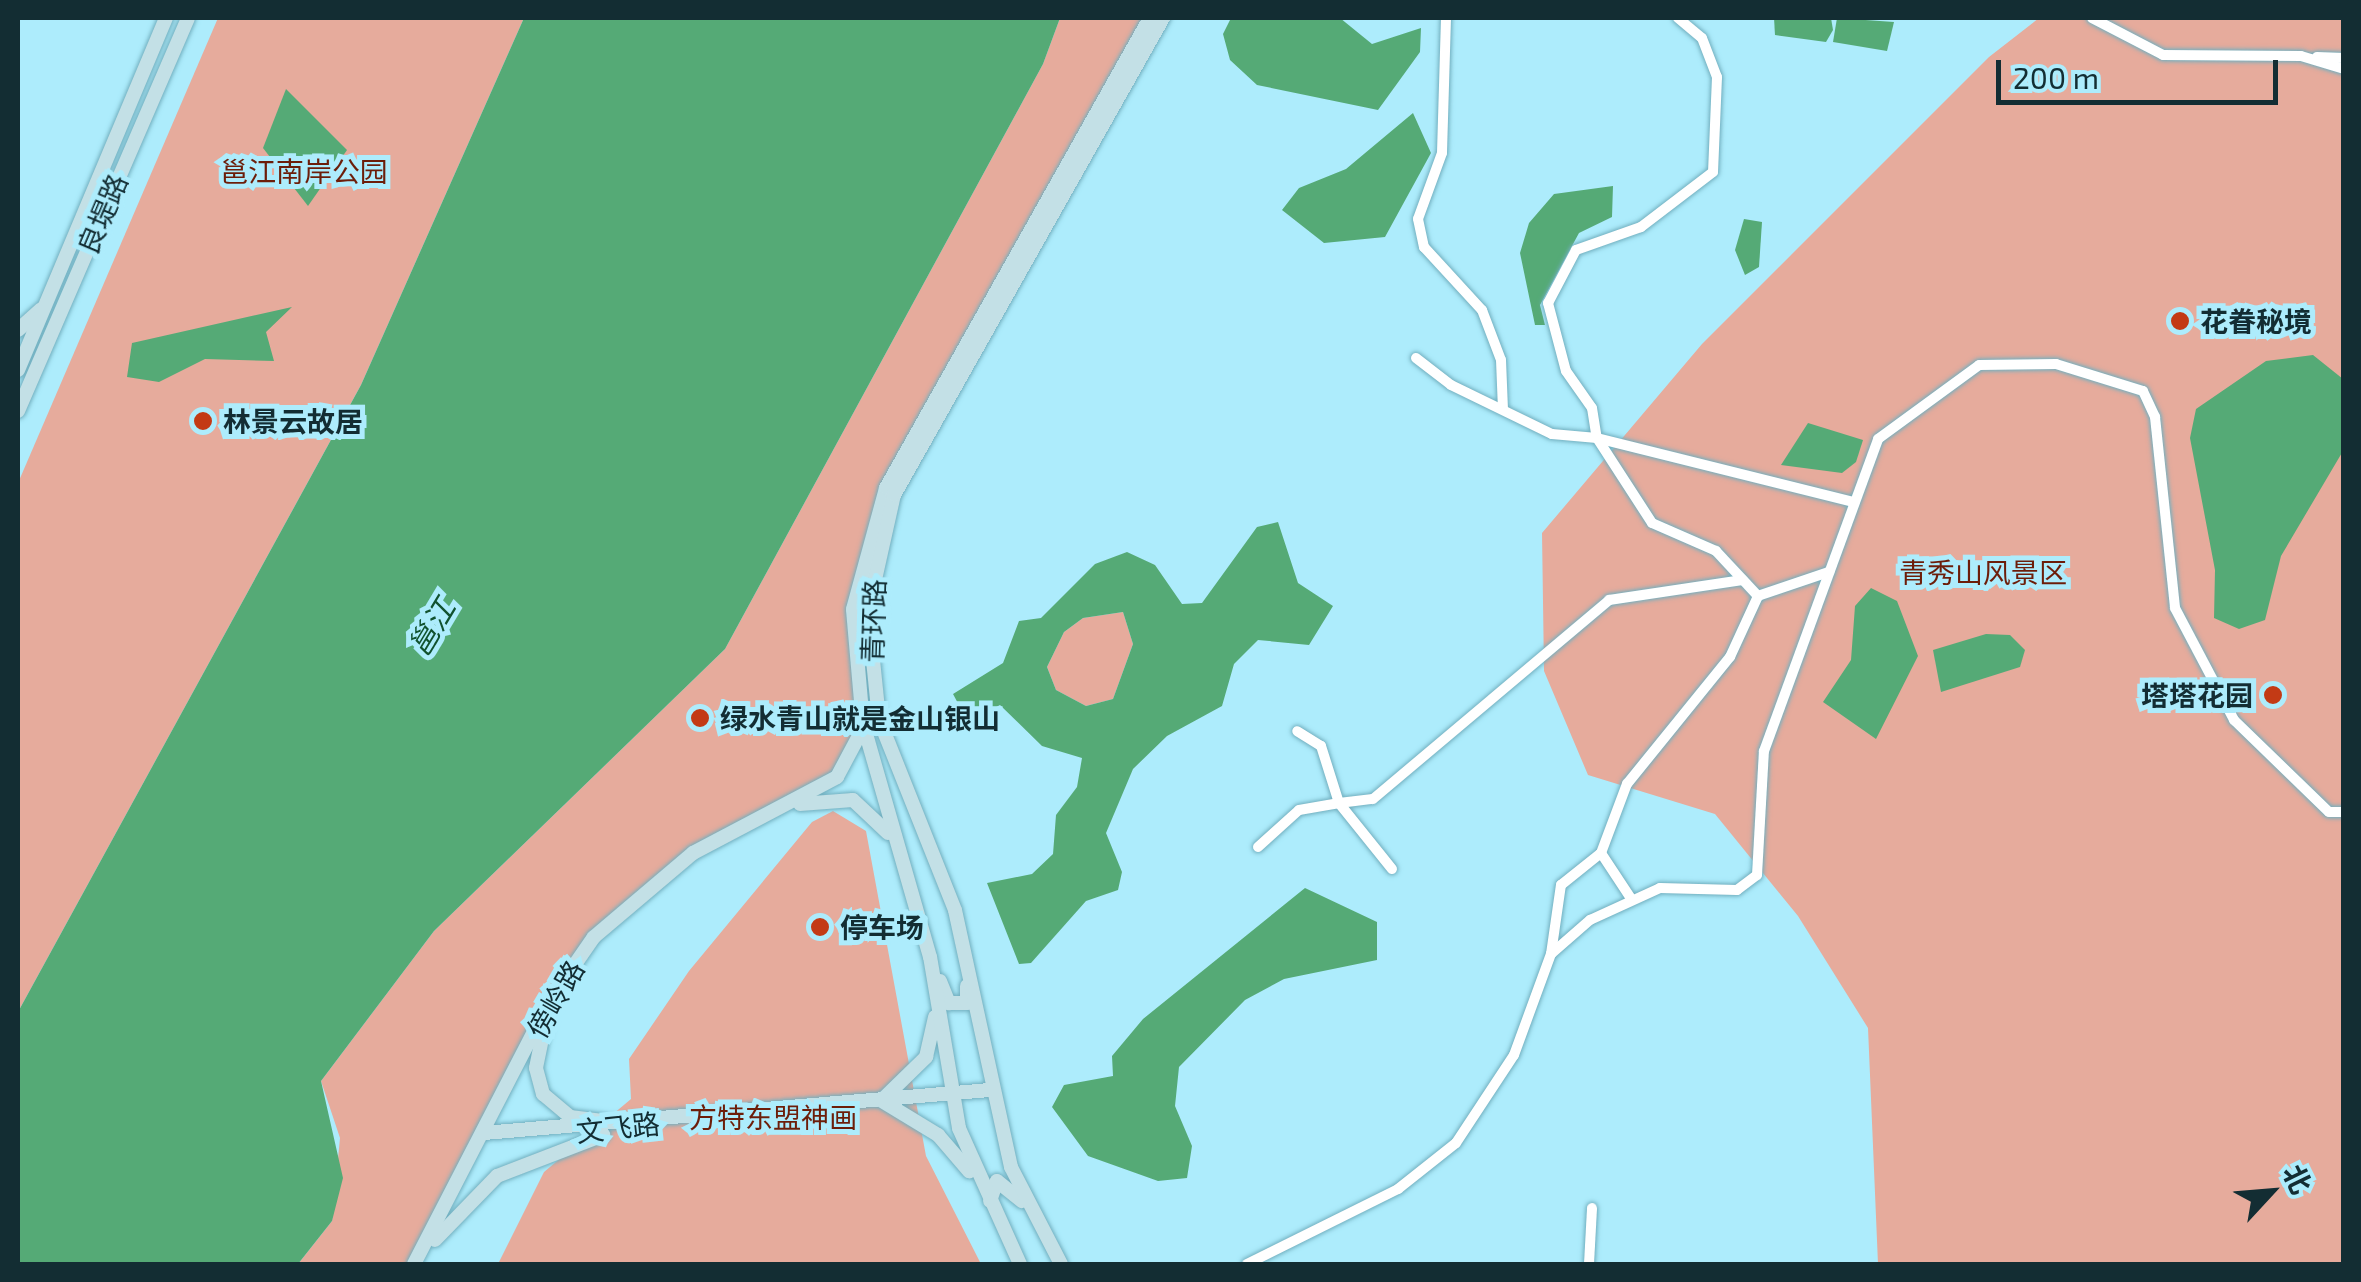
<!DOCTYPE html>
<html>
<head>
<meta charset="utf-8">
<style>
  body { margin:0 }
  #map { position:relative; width:2361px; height:1282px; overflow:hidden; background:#adecfc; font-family:"Exo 2","Noto Sans SC",sans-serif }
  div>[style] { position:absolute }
  .green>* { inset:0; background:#e6ab9c }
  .water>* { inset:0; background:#55aa76 }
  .roads { filter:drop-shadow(0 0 2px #72afbf) drop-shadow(0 0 2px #72afbf) }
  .street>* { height:10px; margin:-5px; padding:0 5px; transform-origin:5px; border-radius:5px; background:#fff }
  .secondary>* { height:14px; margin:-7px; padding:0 7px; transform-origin:7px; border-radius:7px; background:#c3e0e6 }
  .dots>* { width:28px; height:28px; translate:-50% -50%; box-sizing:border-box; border:5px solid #adecfc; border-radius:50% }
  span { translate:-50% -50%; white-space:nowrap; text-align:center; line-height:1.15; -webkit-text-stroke:10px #adecfc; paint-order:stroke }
  .park-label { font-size:28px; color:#6c1d09 }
  .street-label { font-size:28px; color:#132d33 }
  .poi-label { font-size:28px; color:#132d33; font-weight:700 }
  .left { translate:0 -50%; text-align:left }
  .right { translate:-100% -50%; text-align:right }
  .water-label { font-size:30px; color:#11522f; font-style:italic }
  .frame { position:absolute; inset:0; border:20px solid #132d33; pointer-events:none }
  .north { position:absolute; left:2221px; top:1142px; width:100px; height:100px; -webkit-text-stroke:8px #adecfc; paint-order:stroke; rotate:64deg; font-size:28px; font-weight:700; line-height:40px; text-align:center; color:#132d33 }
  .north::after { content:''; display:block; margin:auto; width:35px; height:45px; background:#132d33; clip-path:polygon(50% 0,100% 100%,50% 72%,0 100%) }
  .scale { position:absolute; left:1996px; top:60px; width:282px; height:45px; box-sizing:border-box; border:5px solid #132d33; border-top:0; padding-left:12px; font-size:30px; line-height:35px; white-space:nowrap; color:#132d33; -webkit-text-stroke:8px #adecfc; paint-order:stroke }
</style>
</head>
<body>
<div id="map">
  <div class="green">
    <i style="clip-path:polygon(218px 18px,524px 18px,361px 385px,18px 1012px,18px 483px)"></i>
    <i style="clip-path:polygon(1060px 18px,1150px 18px,858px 574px,863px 724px,853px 760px,692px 853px,569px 970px,414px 1264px,298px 1264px,332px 1221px,340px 1138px,321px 1081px,434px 931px,725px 649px,1043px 64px)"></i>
    <i style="clip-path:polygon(2039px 18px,2343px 18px,2343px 1264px,1878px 1264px,1868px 1028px,1798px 916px,1715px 814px,1588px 775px,1544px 671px,1542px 533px,1702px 344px,1989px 57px)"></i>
    <i style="clip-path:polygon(1123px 612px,1133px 644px,1113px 699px,1086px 706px,1056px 690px,1047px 667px,1064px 632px,1083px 618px)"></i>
    <i style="clip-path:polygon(833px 811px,866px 831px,926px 1156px,981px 1264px,498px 1264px,544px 1172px,631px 1099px,629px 1059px,689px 971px,812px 822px)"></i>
  </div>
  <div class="water">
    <i style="clip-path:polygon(524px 18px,1060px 18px,1043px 64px,725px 649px,434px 931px,321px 1081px,343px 1178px,332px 1221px,298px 1264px,18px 1264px,18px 1012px,361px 385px)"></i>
    <i style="clip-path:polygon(1231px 18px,1340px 18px,1372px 44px,1421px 28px,1420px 52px,1378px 110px,1257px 85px,1230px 60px,1223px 34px)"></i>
    <i style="clip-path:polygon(1774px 18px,1831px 18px,1833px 30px,1826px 42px,1775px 35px)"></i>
    <i style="clip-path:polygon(1837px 18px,1894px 22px,1887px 51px,1833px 42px)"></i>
    <i style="clip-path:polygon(286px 89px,347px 150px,308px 206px,263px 148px)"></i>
    <i style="clip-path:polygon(1413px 113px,1431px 153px,1385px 237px,1324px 243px,1282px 210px,1299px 188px,1346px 169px)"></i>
    <i style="clip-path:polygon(1613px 186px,1612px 217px,1579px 233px,1540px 305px,1545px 325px,1535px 325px,1520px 253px,1529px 223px,1554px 194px)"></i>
    <i style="clip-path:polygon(1744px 219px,1762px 222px,1759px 267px,1745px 275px,1735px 250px)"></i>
    <i style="clip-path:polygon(292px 307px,266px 332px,274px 361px,205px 359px,159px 382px,127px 377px,132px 343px)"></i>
    <i style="clip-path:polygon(2313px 355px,2343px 379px,2343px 451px,2281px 556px,2265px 620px,2239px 629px,2214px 618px,2215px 570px,2190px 438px,2196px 409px,2266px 361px)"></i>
    <i style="clip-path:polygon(1808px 423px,1863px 440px,1856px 462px,1842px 473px,1781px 465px)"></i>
    <i style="clip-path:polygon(evenodd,1278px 522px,1298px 583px,1333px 606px,1309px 645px,1258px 640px,1234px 664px,1222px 706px,1167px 736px,1133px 769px,1106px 833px,1122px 872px,1118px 890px,1086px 901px,1031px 963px,1019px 964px,987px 883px,1032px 874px,1053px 854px,1056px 815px,1077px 787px,1082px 758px,1042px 746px,1000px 705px,968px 722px,953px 694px,1003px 663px,1019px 621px,1041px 618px,1095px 564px,1127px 552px,1155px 565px,1182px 604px,1202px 603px,1257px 527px,1278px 522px,1123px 612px,1133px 644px,1113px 699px,1086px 706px,1056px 690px,1047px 667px,1064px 632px,1083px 618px,1123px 612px)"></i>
    <i style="clip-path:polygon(1871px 588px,1897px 601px,1918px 656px,1876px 739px,1823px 702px,1851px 660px,1855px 606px)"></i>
    <i style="clip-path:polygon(1986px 634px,2010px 635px,2025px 650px,2020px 667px,1941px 692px,1933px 650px)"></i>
    <i style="clip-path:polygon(1305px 888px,1377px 922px,1377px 960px,1284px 979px,1245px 1000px,1179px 1067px,1175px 1106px,1192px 1146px,1187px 1178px,1158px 1181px,1088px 1156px,1052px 1107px,1064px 1085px,1113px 1076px,1112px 1056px,1143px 1019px)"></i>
  </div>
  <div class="roads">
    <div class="street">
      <i style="left:1446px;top:18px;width:135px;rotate:91.7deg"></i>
      <i style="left:1442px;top:153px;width:70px;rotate:110deg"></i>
      <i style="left:1418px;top:219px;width:29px;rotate:78deg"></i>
      <i style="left:1424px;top:247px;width:86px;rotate:47.4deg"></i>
      <i style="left:1482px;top:310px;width:53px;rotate:69.2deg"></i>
      <i style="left:1501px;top:360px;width:49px;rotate:87.7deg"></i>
      <i style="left:1678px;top:18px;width:31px;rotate:40deg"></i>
      <i style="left:1702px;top:38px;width:42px;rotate:69deg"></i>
      <i style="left:1717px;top:77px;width:95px;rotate:92.4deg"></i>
      <i style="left:1713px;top:172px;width:91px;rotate:142.6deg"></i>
      <i style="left:1641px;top:227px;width:69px;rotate:160.5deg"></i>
      <i style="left:1576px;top:250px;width:60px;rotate:117.8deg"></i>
      <i style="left:1548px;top:303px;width:70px;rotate:75.2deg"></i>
      <i style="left:1566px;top:371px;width:45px;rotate:54.9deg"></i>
      <i style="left:1592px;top:408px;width:30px;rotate:81deg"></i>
      <i style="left:1597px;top:438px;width:265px;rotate:14deg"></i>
      <i style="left:2092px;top:18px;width:80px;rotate:27.5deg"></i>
      <i style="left:2163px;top:55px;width:138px;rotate:0.4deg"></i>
      <i style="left:2301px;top:56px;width:45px;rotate:16.8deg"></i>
      <i style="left:2317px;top:57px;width:27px;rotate:2deg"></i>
      <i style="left:1416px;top:358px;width:44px;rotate:37.6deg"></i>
      <i style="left:1451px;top:385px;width:112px;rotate:25.9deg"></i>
      <i style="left:1552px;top:434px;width:45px;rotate:5.1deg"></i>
      <i style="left:1597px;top:438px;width:101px;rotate:57.1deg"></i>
      <i style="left:1652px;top:523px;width:70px;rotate:23.6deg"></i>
      <i style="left:1716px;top:551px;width:62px;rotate:47deg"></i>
      <i style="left:1258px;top:847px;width:55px;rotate:-42.1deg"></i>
      <i style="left:1299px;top:810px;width:41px;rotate:-9.9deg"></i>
      <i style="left:1339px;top:803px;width:60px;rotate:-107.5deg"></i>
      <i style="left:1321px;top:746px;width:28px;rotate:-148deg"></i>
      <i style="left:1601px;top:853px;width:53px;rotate:56.6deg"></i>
      <i style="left:1392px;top:869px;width:85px;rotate:-128.8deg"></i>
      <i style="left:1339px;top:803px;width:34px;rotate:-7deg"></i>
      <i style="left:1373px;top:799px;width:309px;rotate:-40.1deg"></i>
      <i style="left:1609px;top:600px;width:135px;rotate:-8.5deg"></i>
      <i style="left:1551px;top:954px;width:70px;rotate:-81.8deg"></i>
      <i style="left:1561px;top:885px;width:51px;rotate:-38.7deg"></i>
      <i style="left:1601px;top:853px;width:74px;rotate:-69.4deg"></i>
      <i style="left:1627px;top:784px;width:164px;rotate:-51deg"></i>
      <i style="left:1730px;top:657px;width:67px;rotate:-65.3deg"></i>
      <i style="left:1758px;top:596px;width:75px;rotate:-18.7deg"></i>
      <i style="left:1247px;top:1264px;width:169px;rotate:-26.4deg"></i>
      <i style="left:1398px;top:1189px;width:74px;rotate:-38.4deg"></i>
      <i style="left:1456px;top:1143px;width:105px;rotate:-56.6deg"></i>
      <i style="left:1514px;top:1055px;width:108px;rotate:-69.9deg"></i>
      <i style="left:1551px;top:954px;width:52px;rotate:-41.1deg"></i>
      <i style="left:1590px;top:920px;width:77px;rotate:-24.6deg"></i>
      <i style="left:1660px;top:888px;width:77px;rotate:1.5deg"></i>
      <i style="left:1737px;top:890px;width:25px;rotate:-37deg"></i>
      <i style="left:1757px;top:875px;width:124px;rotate:-86.8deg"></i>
      <i style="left:1764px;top:751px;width:332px;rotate:-69.9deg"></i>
      <i style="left:1878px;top:439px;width:125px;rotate:-36.2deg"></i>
      <i style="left:1979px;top:365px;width:77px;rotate:-0.7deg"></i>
      <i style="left:2056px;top:364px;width:91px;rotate:17.2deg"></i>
      <i style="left:2143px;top:391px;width:29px;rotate:65deg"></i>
      <i style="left:2155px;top:417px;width:192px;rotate:84deg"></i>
      <i style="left:2175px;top:608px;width:127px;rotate:62.2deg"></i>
      <i style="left:2234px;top:720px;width:132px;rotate:44.1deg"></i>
      <i style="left:2329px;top:812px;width:15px"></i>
      <i style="left:1589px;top:1264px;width:56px;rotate:-86.9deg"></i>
    </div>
    <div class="secondary">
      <i style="left:18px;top:330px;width:31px;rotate:-42deg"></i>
      <i style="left:18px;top:370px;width:382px;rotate:-67.2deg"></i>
      <i style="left:18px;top:411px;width:428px;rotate:-66.6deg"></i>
      <i style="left:800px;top:804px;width:53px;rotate:-4.3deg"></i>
      <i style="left:853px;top:800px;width:48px;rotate:43.3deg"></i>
      <i style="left:940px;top:981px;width:24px;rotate:68deg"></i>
      <i style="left:949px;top:1003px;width:18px"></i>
      <i style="left:967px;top:1003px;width:17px;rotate:-90deg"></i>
      <i style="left:545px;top:1024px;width:45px;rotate:101.6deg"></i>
      <i style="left:536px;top:1068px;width:27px;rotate:75deg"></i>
      <i style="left:543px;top:1094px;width:35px;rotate:40deg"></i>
      <i style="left:570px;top:1117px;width:35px;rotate:7deg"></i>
      <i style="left:882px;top:1100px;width:62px;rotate:-44.3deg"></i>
      <i style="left:926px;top:1057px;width:41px;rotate:-77.3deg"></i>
      <i style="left:882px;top:1101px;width:66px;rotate:31.3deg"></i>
      <i style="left:938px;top:1135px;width:48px;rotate:49.3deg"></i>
      <i style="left:484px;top:1133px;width:508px;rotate:-4.86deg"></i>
      <i style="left:990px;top:1201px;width:21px;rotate:-71deg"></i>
      <i style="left:997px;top:1181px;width:32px;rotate:39deg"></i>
      <i style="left:435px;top:1240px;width:89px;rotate:-45.9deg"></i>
      <i style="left:497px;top:1176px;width:114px;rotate:-21.1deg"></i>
      <i style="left:414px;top:1264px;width:298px;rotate:-62.7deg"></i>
      <i style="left:551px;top:999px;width:75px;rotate:-55.3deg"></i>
      <i style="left:594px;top:937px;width:130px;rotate:-40.3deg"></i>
      <i style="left:693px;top:853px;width:163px;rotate:-27.8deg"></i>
      <i style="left:837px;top:777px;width:53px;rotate:-62deg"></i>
      <i style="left:1020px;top:1264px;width:149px;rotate:-114.2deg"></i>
      <i style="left:959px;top:1128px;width:173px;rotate:-99.6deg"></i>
      <i style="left:930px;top:957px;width:242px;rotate:-106deg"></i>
      <i style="left:863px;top:724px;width:115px;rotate:-95deg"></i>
      <i style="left:853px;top:609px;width:125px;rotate:-74.7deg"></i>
      <i style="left:886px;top:488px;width:539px;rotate:-60.68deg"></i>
      <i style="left:1061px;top:1264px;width:109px;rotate:-117.3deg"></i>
      <i style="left:1011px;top:1167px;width:263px;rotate:-102.3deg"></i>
      <i style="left:955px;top:910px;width:206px;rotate:-111.7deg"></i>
      <i style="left:879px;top:719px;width:109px;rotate:-95.8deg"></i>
      <i style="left:868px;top:611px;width:119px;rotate:-77.4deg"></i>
      <i style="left:894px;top:495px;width:548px;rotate:-60.58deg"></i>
    </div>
  </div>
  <div class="dots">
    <i style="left:2180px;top:321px;background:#c33a15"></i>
    <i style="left:203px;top:421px;background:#c33a15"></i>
    <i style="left:2273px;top:695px;background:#c33a15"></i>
    <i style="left:700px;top:718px;background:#c33a15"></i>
    <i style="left:820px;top:927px;background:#c33a15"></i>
  </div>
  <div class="park-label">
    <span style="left:304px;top:171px">邕江南岸公园</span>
    <span style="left:1983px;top:572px">青秀山风景区</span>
    <span style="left:773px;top:1117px">方特东盟神画</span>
  </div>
  <div class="street-label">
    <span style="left:102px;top:214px;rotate:-67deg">良堤路</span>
    <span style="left:873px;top:621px;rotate:-88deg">青环路</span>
    <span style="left:555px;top:999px;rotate:-60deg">傍岭路</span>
    <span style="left:618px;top:1127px;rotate:-6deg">文飞路</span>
  </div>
  <div class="poi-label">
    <span class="left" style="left:2200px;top:321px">花眷秘境</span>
    <span class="left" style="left:223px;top:421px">林景云故居</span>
    <span class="right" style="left:2253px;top:695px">塔塔花园</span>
    <span class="left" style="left:720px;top:718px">绿水青山就是金山银山</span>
    <span class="left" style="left:840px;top:927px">停车场</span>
  </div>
  <div class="water-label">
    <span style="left:431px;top:627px;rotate:-59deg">邕江</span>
  </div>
  <div class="frame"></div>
  <div class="north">北</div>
  <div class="scale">200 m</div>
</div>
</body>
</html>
